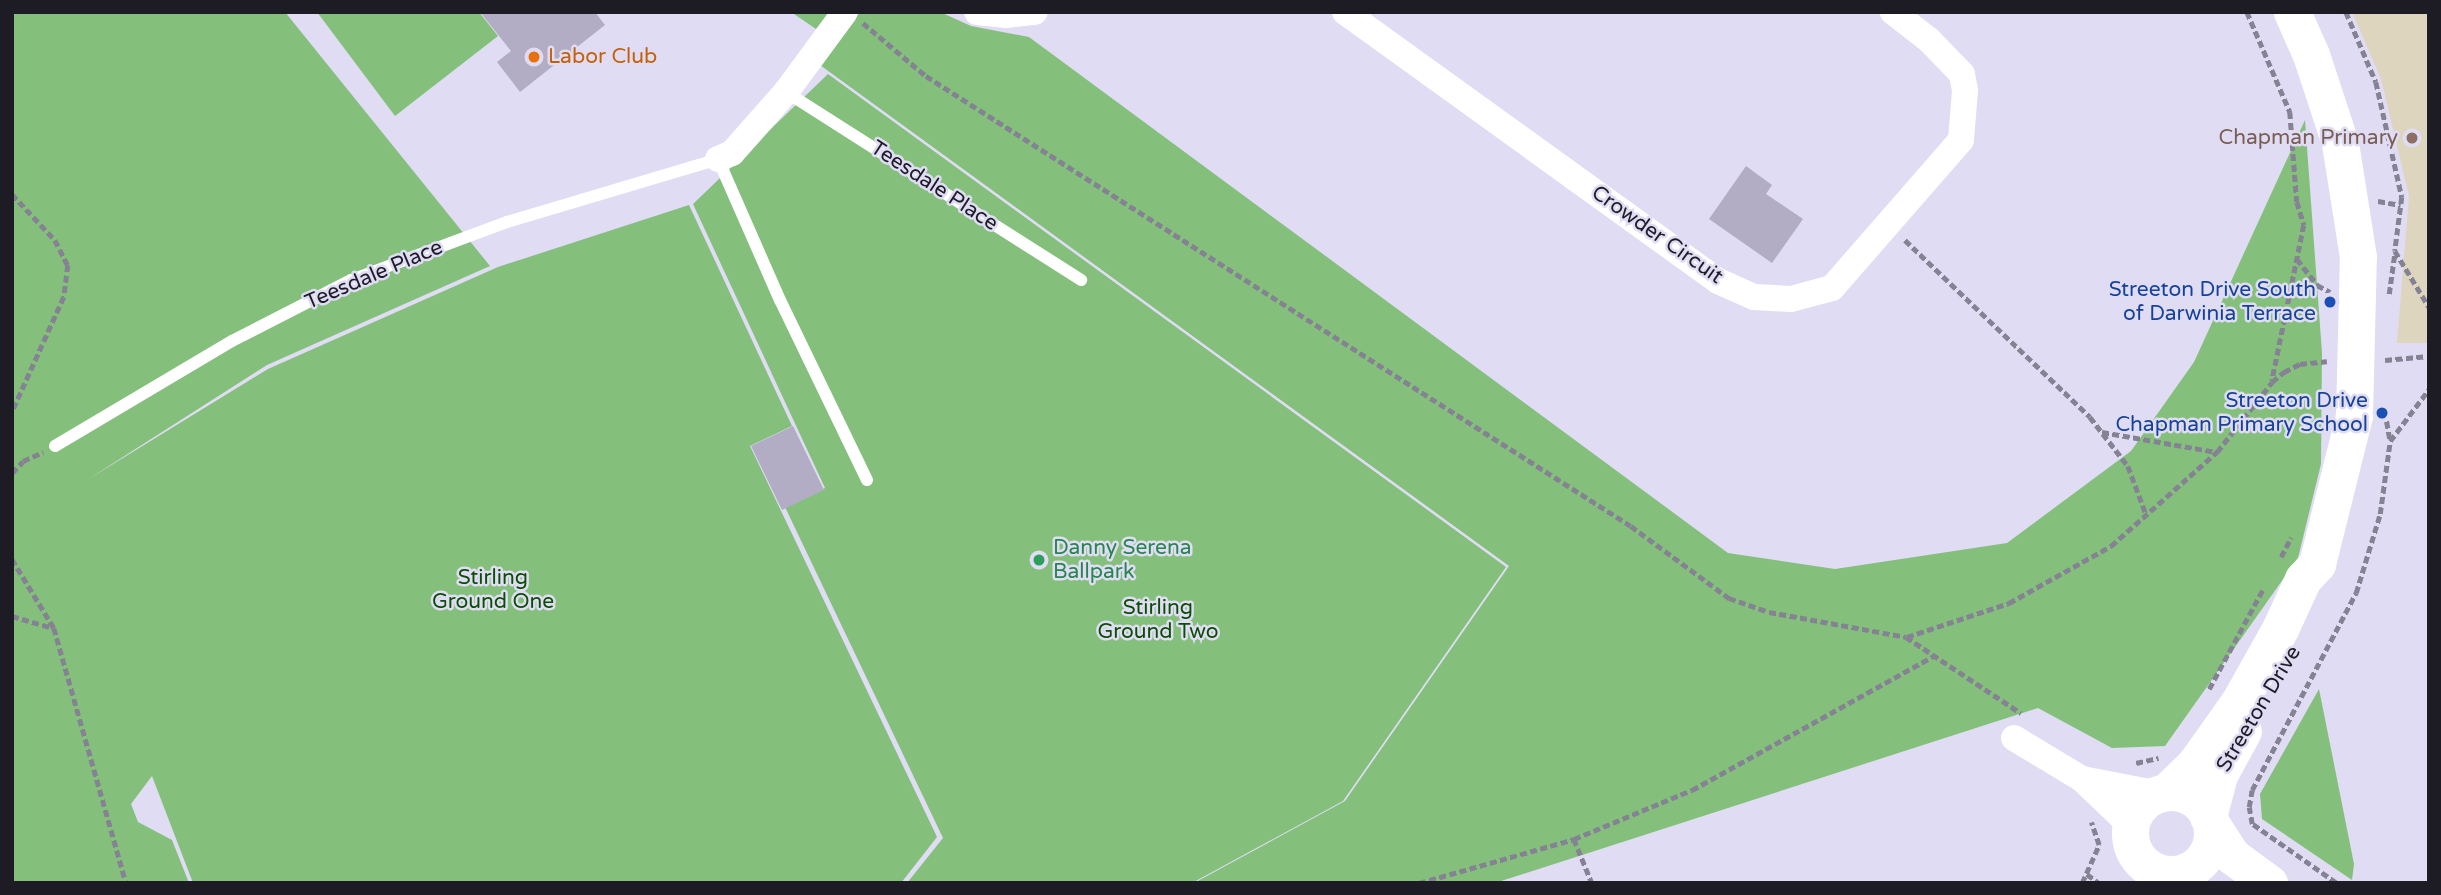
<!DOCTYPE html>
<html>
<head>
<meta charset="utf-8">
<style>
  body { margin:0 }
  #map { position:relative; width:2441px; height:895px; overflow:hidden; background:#dfdcf4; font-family:"Varela Round",sans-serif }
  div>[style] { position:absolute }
  .education>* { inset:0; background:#ded5bf }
  .green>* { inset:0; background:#84c07c }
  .building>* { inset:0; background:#b2adc4 }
  .path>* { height:4.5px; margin-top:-2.25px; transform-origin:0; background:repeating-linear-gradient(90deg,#848293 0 7px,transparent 0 10.5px) }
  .lane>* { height:12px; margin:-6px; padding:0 6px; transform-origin:6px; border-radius:6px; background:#fff }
  .street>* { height:26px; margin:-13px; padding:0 13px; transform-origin:13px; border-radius:13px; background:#fff }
  .secondary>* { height:37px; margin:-18.5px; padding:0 18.5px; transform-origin:18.5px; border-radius:18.5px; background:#fff }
  .secondary>.ring { margin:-18.5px; padding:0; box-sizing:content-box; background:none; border:37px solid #fff; border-radius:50% }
  .dots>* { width:19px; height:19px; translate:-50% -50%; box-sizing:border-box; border:4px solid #dfdcf4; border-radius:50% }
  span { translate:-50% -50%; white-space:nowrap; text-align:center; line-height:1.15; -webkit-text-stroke:5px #dfdcf4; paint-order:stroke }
  .food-label { font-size:21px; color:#c56008 }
  .left { translate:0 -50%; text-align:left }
  .education-label { font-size:21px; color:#785e54 }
  .right { translate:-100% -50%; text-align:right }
  .street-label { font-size:21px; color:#1d1c25 }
  .transit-label { font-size:21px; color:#164399 }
  .leisure-label { font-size:21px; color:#27864d }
  .park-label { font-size:21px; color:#0b4e03 }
  .frame { position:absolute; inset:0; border:14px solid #1d1c25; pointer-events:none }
</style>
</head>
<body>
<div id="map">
  <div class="education">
    <i style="clip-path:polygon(2352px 12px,2429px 12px,2429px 343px,2397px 343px,2409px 196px,2381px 79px)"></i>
  </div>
  <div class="green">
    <i style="clip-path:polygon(12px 12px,285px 12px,490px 266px,267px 365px,87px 480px,268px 369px,498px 267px,689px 205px,792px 426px,750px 446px,937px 837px,901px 883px,193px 883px,152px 776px,131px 804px,138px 822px,172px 840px,189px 883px,12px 883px)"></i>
    <i style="clip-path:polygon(317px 12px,479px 12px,498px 36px,395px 116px)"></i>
    <i style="clip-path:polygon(791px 12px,830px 12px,816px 29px)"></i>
    <i style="clip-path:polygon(860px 12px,940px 12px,971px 26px,1029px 37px,1728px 553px,1835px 569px,2007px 543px,2131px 451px,2194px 362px,2305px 120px,2322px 353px,2321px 464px,2298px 558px,2165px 746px,2112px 748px,2038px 708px,1495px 883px,1194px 883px,1345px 801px,1509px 566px,820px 65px)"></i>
    <i style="clip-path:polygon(828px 74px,1506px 567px,1343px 801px,1192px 883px,907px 883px,943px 838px,785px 507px,825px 488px,693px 204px)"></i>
    <i style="clip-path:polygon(2319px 689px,2354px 864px,2352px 880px,2262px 819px,2260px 794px)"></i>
  </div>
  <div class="building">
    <i style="clip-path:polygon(480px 12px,595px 12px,605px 25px,520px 92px,497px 62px,511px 51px)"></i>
    <i style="clip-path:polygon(1746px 166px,1772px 185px,1766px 194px,1803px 219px,1772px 263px,1709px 219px)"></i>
    <i style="clip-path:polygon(793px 426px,824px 490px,782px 510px,751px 446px)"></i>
  </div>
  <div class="path">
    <i style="left:2247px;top:12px;width:109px;rotate:66.7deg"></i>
    <i style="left:2290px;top:112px;width:90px;rotate:85.6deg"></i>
    <i style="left:2297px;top:202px;width:24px;rotate:73deg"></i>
    <i style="left:2304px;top:225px;width:159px;rotate:101.6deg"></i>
    <i style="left:2346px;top:12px;width:76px;rotate:66.8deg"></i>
    <i style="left:2376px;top:82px;width:118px;rotate:77.3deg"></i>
    <i style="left:2402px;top:197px;width:54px;rotate:97.4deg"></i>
    <i style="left:2395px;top:251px;width:66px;rotate:58.7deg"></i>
    <i style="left:863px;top:23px;width:82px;rotate:40.1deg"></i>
    <i style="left:926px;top:76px;width:836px;rotate:32.55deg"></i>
    <i style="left:1631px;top:526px;width:122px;rotate:36.3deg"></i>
    <i style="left:1729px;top:598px;width:42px;rotate:19.3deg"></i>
    <i style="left:1769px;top:612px;width:139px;rotate:10.3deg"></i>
    <i style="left:1906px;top:637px;width:138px;rotate:33.5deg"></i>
    <i style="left:12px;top:194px;width:63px;rotate:46.9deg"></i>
    <i style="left:55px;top:240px;width:28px;rotate:63deg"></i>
    <i style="left:68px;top:265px;width:32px;rotate:97deg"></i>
    <i style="left:64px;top:297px;width:126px;rotate:114.3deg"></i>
    <i style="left:2378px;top:201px;width:23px;rotate:10deg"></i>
    <i style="left:1905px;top:240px;width:256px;rotate:43.7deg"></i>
    <i style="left:2090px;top:417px;width:62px;rotate:52.2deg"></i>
    <i style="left:2128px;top:466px;width:51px;rotate:69.4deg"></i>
    <i style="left:2297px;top:259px;width:33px;rotate:52deg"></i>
    <i style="left:2317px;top:285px;width:15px;rotate:28deg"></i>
    <i style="left:2389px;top:294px;width:43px;rotate:-82.1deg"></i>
    <i style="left:2385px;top:360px;width:44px;rotate:-5.2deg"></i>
    <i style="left:2385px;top:411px;width:29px;rotate:80deg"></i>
    <i style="left:2102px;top:432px;width:117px;rotate:9.9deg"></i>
    <i style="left:12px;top:473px;width:16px;rotate:-47deg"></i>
    <i style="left:23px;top:461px;width:22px;rotate:-24deg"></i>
    <i style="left:2281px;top:557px;width:22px;rotate:-63deg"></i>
    <i style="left:12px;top:559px;width:81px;rotate:58.7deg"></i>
    <i style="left:54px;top:628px;width:265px;rotate:74.2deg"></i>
    <i style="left:12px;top:616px;width:43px;rotate:16.3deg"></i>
    <i style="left:1907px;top:637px;width:108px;rotate:-18.4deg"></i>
    <i style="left:2009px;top:603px;width:117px;rotate:-29.2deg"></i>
    <i style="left:2111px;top:546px;width:142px;rotate:-41.6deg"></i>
    <i style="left:2217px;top:452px;width:89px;rotate:-51.8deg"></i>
    <i style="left:2272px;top:382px;width:16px;rotate:-40deg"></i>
    <i style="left:2284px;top:372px;width:18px;rotate:-27deg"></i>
    <i style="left:2300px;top:364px;width:27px;rotate:-6deg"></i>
    <i style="left:2209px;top:689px;width:114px;rotate:-61.6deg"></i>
    <i style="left:2136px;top:763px;width:23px;rotate:-13deg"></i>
    <i style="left:1574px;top:839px;width:48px;rotate:67.8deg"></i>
    <i style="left:2087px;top:874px;width:15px;rotate:37deg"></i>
    <i style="left:1419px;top:883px;width:161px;rotate:-15.8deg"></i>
    <i style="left:1574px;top:839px;width:128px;rotate:-22.6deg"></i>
    <i style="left:1692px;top:790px;width:277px;rotate:-29deg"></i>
    <i style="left:2082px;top:883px;width:42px;rotate:-65.9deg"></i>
    <i style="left:2099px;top:845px;width:24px;rotate:-109deg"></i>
    <i style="left:2336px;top:883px;width:103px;rotate:-144.9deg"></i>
    <i style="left:2252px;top:824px;width:17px;rotate:-100deg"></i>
    <i style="left:2249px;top:807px;width:17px;rotate:-80deg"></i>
    <i style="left:2252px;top:790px;width:223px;rotate:-62.2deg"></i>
    <i style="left:2356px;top:593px;width:83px;rotate:-73.1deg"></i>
    <i style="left:2380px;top:514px;width:74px;rotate:-82.2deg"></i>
    <i style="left:2390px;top:441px;width:65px;rotate:-53.1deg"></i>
  </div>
  <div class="lane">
    <i style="left:786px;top:92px;width:350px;rotate:32.5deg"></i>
    <i style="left:55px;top:446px;width:206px;rotate:-30.7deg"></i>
    <i style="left:232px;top:341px;width:134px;rotate:-27.1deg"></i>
    <i style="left:351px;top:280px;width:166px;rotate:-20.4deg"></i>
    <i style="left:507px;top:222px;width:220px;rotate:-16.6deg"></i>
    <i style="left:718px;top:159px;width:154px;rotate:66.3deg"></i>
    <i style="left:780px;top:300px;width:200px;rotate:64.2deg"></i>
  </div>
  <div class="street">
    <i style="left:977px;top:12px;width:28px;rotate:6deg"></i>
    <i style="left:1005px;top:15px;width:30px;rotate:-6deg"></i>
    <i style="left:1345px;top:12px;width:460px;rotate:35.8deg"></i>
    <i style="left:1718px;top:281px;width:39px;rotate:24deg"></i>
    <i style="left:1754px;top:297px;width:37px;rotate:3deg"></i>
    <i style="left:1791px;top:299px;width:42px;rotate:-15deg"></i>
    <i style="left:1832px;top:288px;width:196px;rotate:-48.9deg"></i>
    <i style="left:1961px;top:140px;width:50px;rotate:-85.4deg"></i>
    <i style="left:1965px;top:90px;width:16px;rotate:-101deg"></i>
    <i style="left:1962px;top:74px;width:47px;rotate:-134.1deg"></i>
    <i style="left:1929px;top:40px;width:46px;rotate:-142.1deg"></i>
    <i style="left:718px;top:159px;width:15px;rotate:-23deg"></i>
    <i style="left:732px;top:153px;width:81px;rotate:-48.5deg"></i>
    <i style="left:786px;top:92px;width:99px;rotate:-53.6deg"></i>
    <i style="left:2014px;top:738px;width:79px;rotate:31.1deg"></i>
    <i style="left:2082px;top:779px;width:66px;rotate:43.8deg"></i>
    <i style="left:2082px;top:779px;width:78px;rotate:11deg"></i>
  </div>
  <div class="secondary">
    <i class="ring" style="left:2130px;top:792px;width:45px;height:45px"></i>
    <i style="left:2166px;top:792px;width:40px;rotate:-44deg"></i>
    <i style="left:2195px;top:764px;width:76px;rotate:-54.6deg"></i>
    <i style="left:2239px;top:702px;width:84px;rotate:-60.7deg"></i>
    <i style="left:2280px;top:629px;width:55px;rotate:-65.3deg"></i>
    <i style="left:2303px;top:579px;width:21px;rotate:-47deg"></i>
    <i style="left:2317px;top:564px;width:153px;rotate:-76deg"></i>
    <i style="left:2354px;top:416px;width:159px;rotate:-88.6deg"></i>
    <i style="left:2358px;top:257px;width:115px;rotate:-99deg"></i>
    <i style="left:2340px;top:143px;width:93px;rotate:-108.2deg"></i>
    <i style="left:2311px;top:55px;width:47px;rotate:-113.8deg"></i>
    <i style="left:2208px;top:817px;width:43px;rotate:-75.3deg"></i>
    <i style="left:2219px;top:775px;width:50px;rotate:-61.4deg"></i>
    <i style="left:2212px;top:825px;width:37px;rotate:57deg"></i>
    <i style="left:2232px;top:856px;width:46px;rotate:36.1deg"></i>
  </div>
  <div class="dots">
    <i style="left:534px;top:57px;background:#e8710a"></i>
    <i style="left:2412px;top:138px;background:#8d6e63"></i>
    <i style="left:2330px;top:302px;background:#1a4fb4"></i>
    <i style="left:2382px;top:413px;background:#1a4fb4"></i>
    <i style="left:1039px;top:560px;background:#2e9e5b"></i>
  </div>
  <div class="food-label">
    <span class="left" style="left:548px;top:57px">Labor Club</span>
  </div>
  <div class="education-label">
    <span class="right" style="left:2398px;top:138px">Chapman Primary</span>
  </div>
  <div class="street-label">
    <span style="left:934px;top:186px;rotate:33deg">Teesdale Place</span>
    <span style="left:1657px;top:235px;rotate:35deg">Crowder Circuit</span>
    <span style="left:374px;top:275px;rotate:-23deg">Teesdale Place</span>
    <span style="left:2259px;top:709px;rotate:-59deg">Streeton Drive</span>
  </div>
  <div class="transit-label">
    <span class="right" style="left:2316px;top:302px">Streeton Drive South<br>of Darwinia Terrace</span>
    <span class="right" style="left:2368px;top:413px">Streeton Drive<br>Chapman Primary School</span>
  </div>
  <div class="leisure-label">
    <span class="left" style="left:1053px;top:560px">Danny Serena<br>Ballpark</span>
  </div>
  <div class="park-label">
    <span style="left:493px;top:590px">Stirling<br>Ground One</span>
    <span style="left:1158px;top:620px">Stirling<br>Ground Two</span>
  </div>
  <div class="frame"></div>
</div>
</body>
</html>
